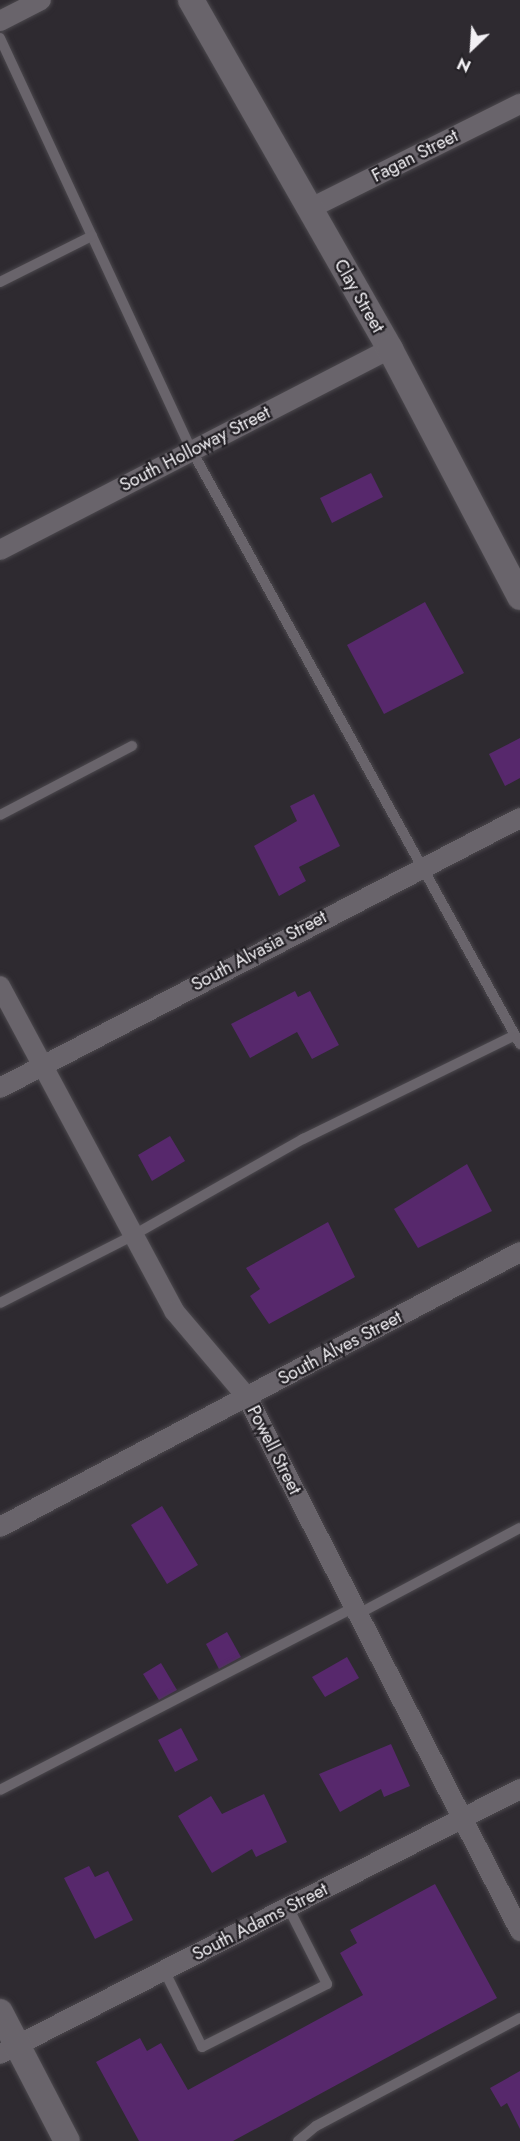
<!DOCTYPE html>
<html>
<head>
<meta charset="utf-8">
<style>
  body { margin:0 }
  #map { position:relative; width:520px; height:2141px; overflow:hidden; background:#2e2a30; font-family:Jost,sans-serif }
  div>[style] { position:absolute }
  .building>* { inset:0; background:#57286c }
  .roads { filter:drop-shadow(0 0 2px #4b484d) drop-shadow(0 0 2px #4b484d) }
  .service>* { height:10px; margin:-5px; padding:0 5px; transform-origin:5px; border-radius:5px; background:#69646b }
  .minor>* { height:20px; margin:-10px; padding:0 10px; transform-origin:10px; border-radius:10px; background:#69646b }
  .tertiary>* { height:26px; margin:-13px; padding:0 13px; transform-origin:13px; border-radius:13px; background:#69646b }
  span { translate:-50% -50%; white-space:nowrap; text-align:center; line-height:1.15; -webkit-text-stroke:4.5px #242126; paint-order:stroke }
  .street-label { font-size:18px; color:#f2f0f4 }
  .north { position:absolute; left:442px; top:18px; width:60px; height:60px; -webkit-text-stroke:4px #242126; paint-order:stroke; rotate:205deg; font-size:16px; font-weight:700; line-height:24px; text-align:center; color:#f2f0f4 }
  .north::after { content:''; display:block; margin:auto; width:21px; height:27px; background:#f2f0f4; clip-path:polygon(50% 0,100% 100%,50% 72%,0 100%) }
</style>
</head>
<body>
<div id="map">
  <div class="building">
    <i style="clip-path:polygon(371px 473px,383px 497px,332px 523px,320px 498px)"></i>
    <i style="clip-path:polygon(425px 602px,464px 673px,384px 714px,347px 645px)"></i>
    <i style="clip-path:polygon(520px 738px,520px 778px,505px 786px,489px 754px)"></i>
    <i style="clip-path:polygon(314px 794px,340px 846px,299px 867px,306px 881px,279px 896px,254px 846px,297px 821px,290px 806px)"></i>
    <i style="clip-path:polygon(295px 991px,298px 997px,310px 991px,339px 1045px,312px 1059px,297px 1032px,250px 1058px,231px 1024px)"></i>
    <i style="clip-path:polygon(170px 1136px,185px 1161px,152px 1181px,138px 1155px)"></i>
    <i style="clip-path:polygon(467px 1164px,492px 1211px,418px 1248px,394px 1209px)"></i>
    <i style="clip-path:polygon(328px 1222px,355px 1277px,269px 1324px,250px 1296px,260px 1289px,246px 1268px)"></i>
    <i style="clip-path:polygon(162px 1506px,198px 1565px,167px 1584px,131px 1525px)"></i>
    <i style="clip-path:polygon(227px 1632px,241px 1657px,219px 1669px,206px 1644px)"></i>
    <i style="clip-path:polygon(347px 1657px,359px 1678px,325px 1697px,312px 1677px)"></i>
    <i style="clip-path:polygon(161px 1663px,177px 1690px,159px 1700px,143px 1674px)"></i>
    <i style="clip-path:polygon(181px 1728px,198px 1760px,175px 1772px,158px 1740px)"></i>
    <i style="clip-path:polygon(391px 1744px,410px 1786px,384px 1797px,381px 1789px,340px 1812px,319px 1774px)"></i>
    <i style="clip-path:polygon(264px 1794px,287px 1842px,256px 1857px,252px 1849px,212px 1873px,178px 1816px,211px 1796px,222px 1814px)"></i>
    <i style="clip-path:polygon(89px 1866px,95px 1877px,108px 1871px,133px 1920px,95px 1939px,64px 1878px)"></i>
    <i style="clip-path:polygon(435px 1884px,497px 1998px,233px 2141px,139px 2141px,96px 2062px,140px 2038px,147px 2051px,161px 2043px,188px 2090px,363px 1995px,340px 1953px,357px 1943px,350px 1930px)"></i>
    <i style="clip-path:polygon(520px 2071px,520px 2129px,507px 2103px,501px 2107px,490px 2088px)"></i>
  </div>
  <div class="roads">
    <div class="service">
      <i style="left:0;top:38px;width:455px;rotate:65.1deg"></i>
      <i style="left:192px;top:451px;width:678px;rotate:61.05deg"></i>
      <i style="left:0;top:282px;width:103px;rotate:-26.6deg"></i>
      <i style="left:0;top:815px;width:149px;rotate:-27.6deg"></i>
      <i style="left:0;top:1303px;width:148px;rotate:-26.9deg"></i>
      <i style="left:132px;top:1236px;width:197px;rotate:-29.6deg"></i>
      <i style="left:303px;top:1139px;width:236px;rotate:-26.1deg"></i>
      <i style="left:358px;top:1614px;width:183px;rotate:-28deg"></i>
      <i style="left:0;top:1790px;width:399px;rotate:-27.3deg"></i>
      <i style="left:164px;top:1970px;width:86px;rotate:63.7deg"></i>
      <i style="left:202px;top:2047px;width:140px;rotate:-26.7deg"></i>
      <i style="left:327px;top:1984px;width:86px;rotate:-116.9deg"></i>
      <i style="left:298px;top:2141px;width:23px;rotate:-40deg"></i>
      <i style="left:316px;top:2126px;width:231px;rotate:-27.9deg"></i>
    </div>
    <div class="minor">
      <i style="left:0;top:21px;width:46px;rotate:-27.1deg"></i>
      <i style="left:309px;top:209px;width:236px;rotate:-26.5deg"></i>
      <i style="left:0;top:550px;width:439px;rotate:-27.3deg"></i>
      <i style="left:0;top:986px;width:369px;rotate:61.8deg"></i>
      <i style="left:174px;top:1311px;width:113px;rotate:49.7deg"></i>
      <i style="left:247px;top:1397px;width:600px;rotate:62.92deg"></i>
      <i style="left:0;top:1088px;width:586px;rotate:-27.44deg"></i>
      <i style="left:0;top:1527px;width:588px;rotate:-27.87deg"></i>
      <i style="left:0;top:2054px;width:584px;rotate:-27deg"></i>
    </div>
    <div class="tertiary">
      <i style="left:191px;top:0;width:402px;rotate:60.3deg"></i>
      <i style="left:390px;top:349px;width:280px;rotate:62.3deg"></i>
      <i style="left:0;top:2012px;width:145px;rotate:62.6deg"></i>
    </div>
  </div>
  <div class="street-label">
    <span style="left:415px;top:156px;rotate:-27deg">Fagan Street</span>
    <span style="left:359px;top:296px;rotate:60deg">Clay Street</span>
    <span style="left:195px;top:449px;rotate:-27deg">South Holloway Street</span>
    <span style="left:259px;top:951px;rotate:-28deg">South Alvasia Street</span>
    <span style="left:340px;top:1348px;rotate:-28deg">South Alves Street</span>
    <span style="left:274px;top:1450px;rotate:63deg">Powell Street</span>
    <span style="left:260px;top:1922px;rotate:-27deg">South Adams Street</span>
  </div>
  <div class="north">N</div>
</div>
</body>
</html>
